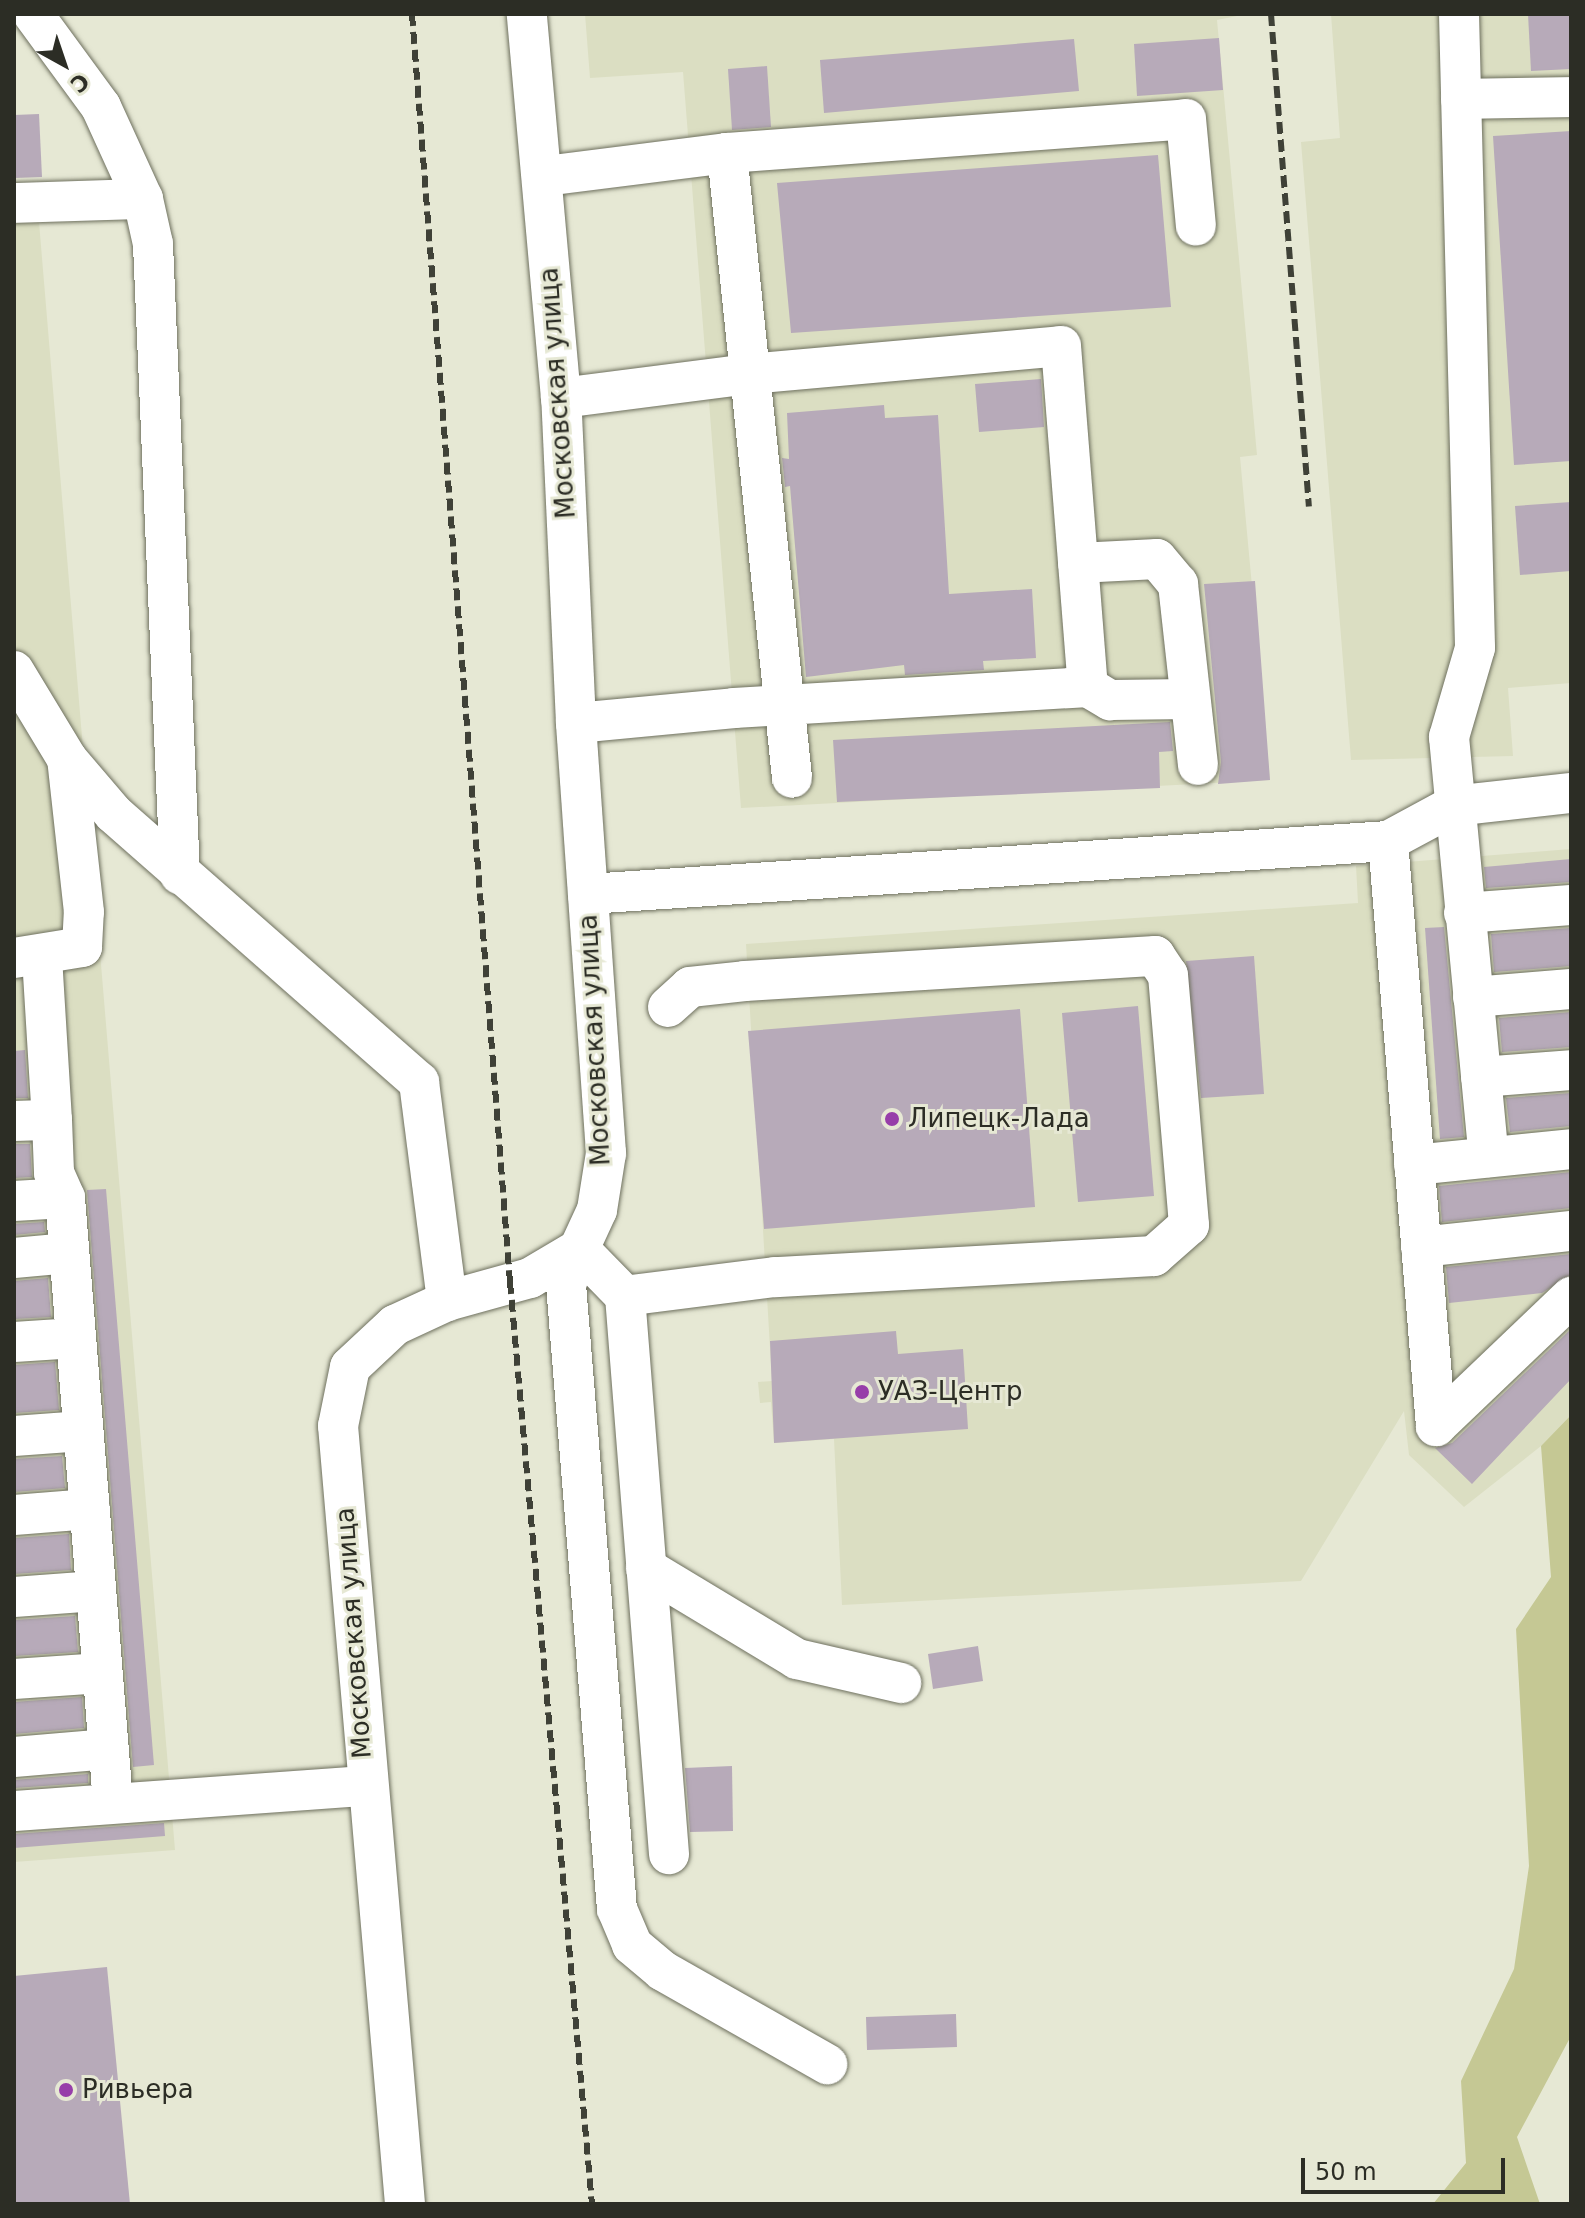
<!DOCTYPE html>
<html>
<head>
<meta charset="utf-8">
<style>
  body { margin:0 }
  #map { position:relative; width:1585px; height:2218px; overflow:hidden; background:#e6e8d4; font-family:"DejaVu Sans",sans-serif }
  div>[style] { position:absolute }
  .built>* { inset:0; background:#dbdec2 }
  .green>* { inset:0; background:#c5c894 }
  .building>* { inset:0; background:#b7aab9 }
  .roads { filter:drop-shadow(0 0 2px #6e705e) drop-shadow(0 0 2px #6e705e) }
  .minor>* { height:40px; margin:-20px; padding:0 20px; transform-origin:20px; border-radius:20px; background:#fff }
  .rail>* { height:6px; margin-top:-3px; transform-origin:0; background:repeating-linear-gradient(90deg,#3f4137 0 12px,transparent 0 18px) }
  .dots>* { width:22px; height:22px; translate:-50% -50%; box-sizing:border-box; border:4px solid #e6e8d4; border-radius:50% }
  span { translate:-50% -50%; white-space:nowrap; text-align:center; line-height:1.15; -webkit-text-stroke:6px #e6e8d4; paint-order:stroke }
  .street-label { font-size:26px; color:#2c2d25 }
  .poi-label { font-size:26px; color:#2c2d25 }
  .left { translate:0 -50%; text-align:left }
  .frame { position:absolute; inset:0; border:16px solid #2c2d25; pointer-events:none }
  .north { position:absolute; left:24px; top:24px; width:80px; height:80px; -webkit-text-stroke:6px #e6e8d4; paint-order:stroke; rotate:140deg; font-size:22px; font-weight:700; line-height:32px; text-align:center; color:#2c2d25 }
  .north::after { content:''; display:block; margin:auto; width:28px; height:36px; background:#2c2d25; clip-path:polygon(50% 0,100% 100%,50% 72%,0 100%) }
  .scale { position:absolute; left:1301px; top:2158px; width:204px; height:36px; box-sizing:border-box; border:4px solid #2c2d25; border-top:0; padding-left:10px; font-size:24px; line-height:28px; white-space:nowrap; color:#2c2d25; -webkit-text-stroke:6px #e6e8d4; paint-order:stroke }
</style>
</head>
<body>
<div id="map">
  <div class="built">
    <i style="clip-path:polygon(585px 14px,1247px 14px,1217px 20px,1257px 455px,1240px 457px,1270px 780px,741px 808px,683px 72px,590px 78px)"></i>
    <i style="clip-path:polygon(1331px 14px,1571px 14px,1571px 683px,1508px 688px,1513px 756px,1351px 760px,1301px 142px,1340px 138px)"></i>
    <i style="clip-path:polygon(38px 210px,175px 1850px,14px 1862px,14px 212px)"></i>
    <i style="clip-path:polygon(1571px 849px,1571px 1415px,1541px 1446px,1464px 1507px,1409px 1455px,1404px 1411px,1301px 1581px,842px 1605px,834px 1439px,774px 1443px,771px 1402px,760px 1403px,758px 1382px,772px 1381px,746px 944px,1358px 903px,1356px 866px)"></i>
  </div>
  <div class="green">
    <i style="clip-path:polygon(1571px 1415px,1571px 2036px,1517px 2137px,1540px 2204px,1433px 2204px,1466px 2163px,1461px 2081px,1514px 1969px,1529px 1866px,1516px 1629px,1551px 1577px,1541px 1446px)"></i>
  </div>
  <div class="building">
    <i style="clip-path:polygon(1528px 14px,1571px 14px,1571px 69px,1531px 71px)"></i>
    <i style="clip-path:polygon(1219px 38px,1223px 90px,1137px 96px,1134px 44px)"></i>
    <i style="clip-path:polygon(1074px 39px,1079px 91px,824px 113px,820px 60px)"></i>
    <i style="clip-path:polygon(767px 66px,771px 127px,732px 130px,728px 69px)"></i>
    <i style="clip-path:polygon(39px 114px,42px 177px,14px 178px,14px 115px)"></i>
    <i style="clip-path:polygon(1571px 131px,1571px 461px,1514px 465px,1493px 136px)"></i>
    <i style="clip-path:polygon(1158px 155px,1171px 307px,791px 333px,777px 183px)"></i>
    <i style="clip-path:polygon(1041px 379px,1044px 427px,979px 432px,975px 384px)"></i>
    <i style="clip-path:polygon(884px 405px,885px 418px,938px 415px,949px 594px,1032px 589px,1036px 658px,983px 661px,984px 670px,905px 675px,904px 665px,806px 677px,790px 486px,785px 487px,782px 458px,789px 459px,787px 413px)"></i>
    <i style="clip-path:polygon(1571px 502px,1571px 571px,1520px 575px,1515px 506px)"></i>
    <i style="clip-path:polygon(1255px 581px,1270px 780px,1218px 784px,1221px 762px,1204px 584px)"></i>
    <i style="clip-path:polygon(1170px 722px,1173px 751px,1159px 752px,1160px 788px,837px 802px,833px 740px)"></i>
    <i style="clip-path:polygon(1571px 859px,1571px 882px,1486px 888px,1484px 867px)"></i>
    <i style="clip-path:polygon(1444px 927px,1464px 1137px,1440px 1139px,1425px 928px)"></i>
    <i style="clip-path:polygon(1571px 928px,1571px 966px,1494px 972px,1491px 934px)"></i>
    <i style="clip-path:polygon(1254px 956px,1264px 1094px,1201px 1098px,1186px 961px)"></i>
    <i style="clip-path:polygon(1138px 1006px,1154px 1196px,1078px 1202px,1062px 1013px)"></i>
    <i style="clip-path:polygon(1020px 1009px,1035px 1207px,764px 1229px,748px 1031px)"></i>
    <i style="clip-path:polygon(1571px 1012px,1571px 1047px,1502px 1052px,1499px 1018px)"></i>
    <i style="clip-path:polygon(25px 1050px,28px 1098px,14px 1098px,14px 1051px)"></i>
    <i style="clip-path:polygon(1571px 1093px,1571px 1126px,1510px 1132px,1506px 1098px)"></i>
    <i style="clip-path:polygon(14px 1144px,30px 1144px,32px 1177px,14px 1178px)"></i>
    <i style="clip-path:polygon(1571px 1172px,1571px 1208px,1442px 1222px,1439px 1186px)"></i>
    <i style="clip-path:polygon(106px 1189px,154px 1765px,133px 1767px,87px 1190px)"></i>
    <i style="clip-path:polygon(44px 1222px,45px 1232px,14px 1235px,14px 1224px)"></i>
    <i style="clip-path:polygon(1571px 1254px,1571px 1275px,1542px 1293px,1449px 1303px,1446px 1267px)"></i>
    <i style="clip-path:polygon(48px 1278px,51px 1317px,14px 1319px,14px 1281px)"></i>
    <i style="clip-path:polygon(1571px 1329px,1571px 1379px,1472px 1484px,1435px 1448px,1452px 1443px)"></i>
    <i style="clip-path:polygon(896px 1331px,898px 1354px,963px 1349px,968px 1429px,774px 1443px,770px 1341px)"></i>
    <i style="clip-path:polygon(55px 1362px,59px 1410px,14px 1413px,14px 1365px)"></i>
    <i style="clip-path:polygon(62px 1456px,65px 1488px,14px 1492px,14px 1459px)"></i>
    <i style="clip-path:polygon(69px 1534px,71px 1570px,14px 1574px,14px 1538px)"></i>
    <i style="clip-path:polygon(75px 1616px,78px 1652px,14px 1656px,14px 1620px)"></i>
    <i style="clip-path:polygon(978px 1646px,983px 1681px,933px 1689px,928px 1654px)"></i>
    <i style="clip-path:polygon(82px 1697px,84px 1728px,14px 1734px,14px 1702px)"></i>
    <i style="clip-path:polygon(732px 1766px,733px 1831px,690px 1832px,685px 1768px)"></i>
    <i style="clip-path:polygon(88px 1774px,88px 1783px,14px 1788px,14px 1780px)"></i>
    <i style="clip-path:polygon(164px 1823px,165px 1836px,14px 1848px,14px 1834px)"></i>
    <i style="clip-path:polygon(107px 1967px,130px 2204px,14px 2204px,14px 1976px)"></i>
    <i style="clip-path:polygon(956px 2014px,957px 2047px,867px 2050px,866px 2017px)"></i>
  </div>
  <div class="roads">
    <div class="minor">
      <i style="left:33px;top:14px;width:115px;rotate:53.8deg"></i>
      <i style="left:101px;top:107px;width:101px;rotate:65.5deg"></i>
      <i style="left:143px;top:199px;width:46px;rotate:77.5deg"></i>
      <i style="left:153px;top:244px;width:631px;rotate:87.55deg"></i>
      <i style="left:1459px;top:14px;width:634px;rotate:88.55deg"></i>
      <i style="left:1475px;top:648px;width:93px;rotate:106.3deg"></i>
      <i style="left:1449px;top:737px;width:422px;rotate:84.6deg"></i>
      <i style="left:1461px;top:99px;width:110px;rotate:-1deg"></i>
      <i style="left:727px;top:153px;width:628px;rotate:84.06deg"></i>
      <i style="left:545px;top:176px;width:183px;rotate:-7.2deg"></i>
      <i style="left:727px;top:153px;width:460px;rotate:-4.2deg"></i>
      <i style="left:1186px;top:119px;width:107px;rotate:84.7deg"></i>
      <i style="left:14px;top:203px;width:129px;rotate:-1.8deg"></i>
      <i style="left:561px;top:398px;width:190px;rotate:-7.3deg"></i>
      <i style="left:749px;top:374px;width:313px;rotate:-5.1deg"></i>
      <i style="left:1061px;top:346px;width:342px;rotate:85.5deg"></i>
      <i style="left:1078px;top:563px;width:79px;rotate:-2.9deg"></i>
      <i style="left:1157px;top:559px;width:33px;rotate:50deg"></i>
      <i style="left:1178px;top:584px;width:182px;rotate:83.7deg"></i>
      <i style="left:14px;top:671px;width:103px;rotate:58.9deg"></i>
      <i style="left:67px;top:759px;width:72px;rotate:49.5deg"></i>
      <i style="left:114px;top:814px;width:406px;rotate:41.3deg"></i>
      <i style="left:419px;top:1082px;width:221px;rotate:82.7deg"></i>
      <i style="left:576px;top:723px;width:159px;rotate:-5.4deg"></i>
      <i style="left:734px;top:708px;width:355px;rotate:-3.4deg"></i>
      <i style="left:1088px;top:687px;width:26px;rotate:31deg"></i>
      <i style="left:1110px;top:700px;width:80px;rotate:-0.7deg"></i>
      <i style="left:1388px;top:841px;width:587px;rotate:85.31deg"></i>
      <i style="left:1436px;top:1426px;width:187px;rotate:-43.7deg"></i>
      <i style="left:588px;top:894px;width:802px;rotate:-3.79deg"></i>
      <i style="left:1388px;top:841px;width:74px;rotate:-28.3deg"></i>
      <i style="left:1453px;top:806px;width:119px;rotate:-6.3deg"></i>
      <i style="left:1464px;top:913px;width:107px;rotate:-4.3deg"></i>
      <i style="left:42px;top:957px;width:163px;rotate:86.5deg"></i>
      <i style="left:14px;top:958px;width:69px;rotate:-9.2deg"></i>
      <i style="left:82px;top:947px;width:35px;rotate:-87deg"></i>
      <i style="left:84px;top:912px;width:154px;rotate:-96.3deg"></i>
      <i style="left:1473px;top:997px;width:98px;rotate:-4.7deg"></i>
      <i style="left:668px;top:1007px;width:30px;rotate:-42deg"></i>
      <i style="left:690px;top:987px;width:55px;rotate:-6.2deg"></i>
      <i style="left:745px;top:981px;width:411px;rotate:-3.5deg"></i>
      <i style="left:1155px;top:956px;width:23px;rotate:56deg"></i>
      <i style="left:1168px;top:975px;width:251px;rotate:85.2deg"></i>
      <i style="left:1189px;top:1225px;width:47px;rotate:138.5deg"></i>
      <i style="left:1154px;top:1256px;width:380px;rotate:176.8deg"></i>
      <i style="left:775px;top:1277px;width:151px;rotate:172.8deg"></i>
      <i style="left:625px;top:1296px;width:66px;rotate:-134.4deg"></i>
      <i style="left:579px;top:1249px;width:38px;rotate:110deg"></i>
      <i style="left:566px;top:1285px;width:626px;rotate:85.33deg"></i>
      <i style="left:617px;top:1909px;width:39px;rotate:67deg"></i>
      <i style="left:632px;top:1945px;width:40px;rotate:40deg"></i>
      <i style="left:663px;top:1971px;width:189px;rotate:29.6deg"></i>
      <i style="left:1481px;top:1077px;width:90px;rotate:-4.4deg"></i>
      <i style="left:14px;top:1121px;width:38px;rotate:-2deg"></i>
      <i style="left:52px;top:1120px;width:53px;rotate:87.8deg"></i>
      <i style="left:54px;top:1173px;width:27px;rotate:66deg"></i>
      <i style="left:65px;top:1198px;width:607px;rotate:85.46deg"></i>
      <i style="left:1414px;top:1165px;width:158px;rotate:-5.8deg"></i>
      <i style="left:14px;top:1201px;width:51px;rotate:-3.4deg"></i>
      <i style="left:1421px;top:1247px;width:151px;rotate:-6.1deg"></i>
      <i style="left:14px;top:1258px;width:55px;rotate:-5.2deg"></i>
      <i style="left:625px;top:1296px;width:560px;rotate:85.49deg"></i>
      <i style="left:14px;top:1342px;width:62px;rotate:-3.7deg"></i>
      <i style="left:14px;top:1436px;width:69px;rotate:-4.1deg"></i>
      <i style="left:14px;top:1515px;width:76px;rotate:-4.5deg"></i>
      <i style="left:646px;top:1568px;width:176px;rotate:31.1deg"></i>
      <i style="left:797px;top:1659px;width:107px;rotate:13deg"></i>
      <i style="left:14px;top:1597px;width:82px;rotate:-4.2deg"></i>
      <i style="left:14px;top:1679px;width:88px;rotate:-3.9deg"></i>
      <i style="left:14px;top:1757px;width:95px;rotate:-4.8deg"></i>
      <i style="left:14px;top:1811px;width:353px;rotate:-4.1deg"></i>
      <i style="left:405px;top:2204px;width:781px;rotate:-94.92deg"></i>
      <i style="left:338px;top:1426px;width:60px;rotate:-78.5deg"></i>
      <i style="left:350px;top:1367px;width:62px;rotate:-43deg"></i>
      <i style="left:395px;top:1325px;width:57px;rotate:-24.8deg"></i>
      <i style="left:447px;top:1301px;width:86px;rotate:-15.5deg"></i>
      <i style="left:530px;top:1278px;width:57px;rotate:-30.6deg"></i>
      <i style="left:579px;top:1249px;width:43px;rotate:-65.2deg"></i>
      <i style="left:597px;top:1210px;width:58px;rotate:-81deg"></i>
      <i style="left:606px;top:1153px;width:431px;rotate:-94deg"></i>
      <i style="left:576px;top:723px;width:325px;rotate:-92.6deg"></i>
      <i style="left:561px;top:398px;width:386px;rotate:-95.1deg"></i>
    </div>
  </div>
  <div class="rail">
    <i style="left:412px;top:14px;width:1272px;rotate:85.58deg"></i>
    <i style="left:510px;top:1282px;width:926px;rotate:84.92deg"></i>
    <i style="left:1271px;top:14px;width:494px;rotate:85.6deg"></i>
  </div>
  <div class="dots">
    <i style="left:892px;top:1119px;background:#973ea9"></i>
    <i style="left:862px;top:1392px;background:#973ea9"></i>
    <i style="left:66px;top:2090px;background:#973ea9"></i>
  </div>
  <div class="street-label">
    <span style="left:558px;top:393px;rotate:-94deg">Московская улица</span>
    <span style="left:595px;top:1040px;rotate:-93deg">Московская улица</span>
    <span style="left:354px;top:1633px;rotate:-94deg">Московская улица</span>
  </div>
  <div class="poi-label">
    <span class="left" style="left:908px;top:1119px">Липецк-Лада</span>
    <span class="left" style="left:878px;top:1392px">УАЗ-Центр</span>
    <span class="left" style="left:82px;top:2090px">Ривьера</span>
  </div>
  <div class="frame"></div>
  <div class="north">С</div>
  <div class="scale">50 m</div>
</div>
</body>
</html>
